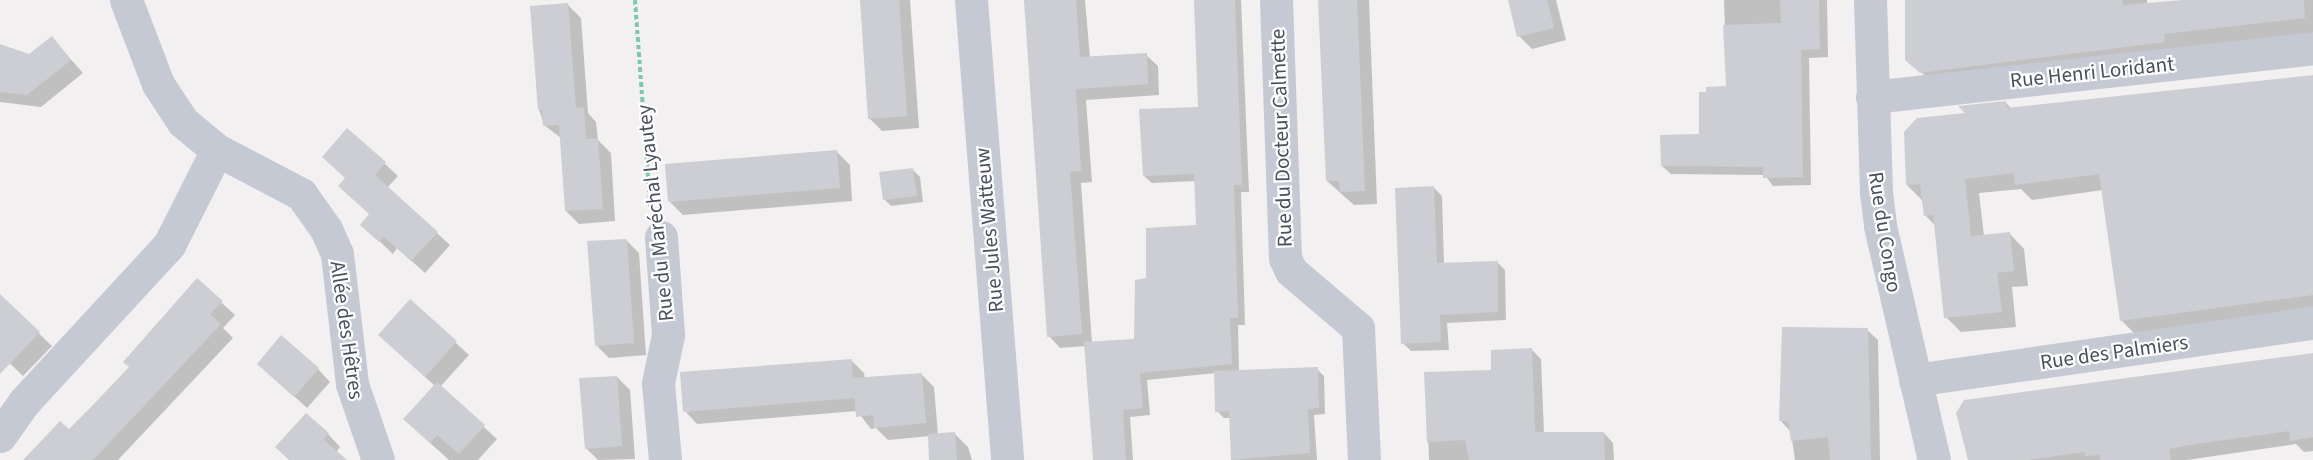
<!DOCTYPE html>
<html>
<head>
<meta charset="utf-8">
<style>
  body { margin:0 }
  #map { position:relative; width:2313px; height:460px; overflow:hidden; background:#f2f0f0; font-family:"Source Sans 3",sans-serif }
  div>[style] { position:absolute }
  .shadow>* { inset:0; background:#0003 }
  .building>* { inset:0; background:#cdced4 }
  .path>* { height:4px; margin-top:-2px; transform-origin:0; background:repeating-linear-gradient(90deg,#7bc8b2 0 4.5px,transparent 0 7.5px) }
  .minor>* { height:33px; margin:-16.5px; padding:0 16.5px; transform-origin:16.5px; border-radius:16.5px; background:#c4c9d3 }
  .tertiary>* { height:33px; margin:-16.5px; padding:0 16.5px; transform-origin:16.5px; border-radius:16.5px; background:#c4c9d3 }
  span { translate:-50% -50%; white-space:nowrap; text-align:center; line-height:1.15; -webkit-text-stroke:4.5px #fff; paint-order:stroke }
  .street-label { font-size:21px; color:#494f5c }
</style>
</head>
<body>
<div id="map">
  <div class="shadow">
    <i style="clip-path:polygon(861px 0,910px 0,919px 128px,882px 131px,869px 118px)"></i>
    <i style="clip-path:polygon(1025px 0,1085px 0,1090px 58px,1146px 55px,1158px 66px,1159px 95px,1086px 100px,1092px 182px,1081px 183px,1092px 343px,1135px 340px,1148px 280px,1197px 226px,1196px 181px,1152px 183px,1144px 176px,1200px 108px,1196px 0,1241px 0,1249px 192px,1241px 192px,1245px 325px,1238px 325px,1239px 371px,1317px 369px,1324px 376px,1325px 414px,1314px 415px,1317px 460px,1232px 460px,1231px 418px,1224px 418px,1217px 411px,1216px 373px,1147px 380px,1150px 415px,1130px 417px,1133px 460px,1094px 460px,1086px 346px,1060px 348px,1049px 336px)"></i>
    <i style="clip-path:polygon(1320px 0,1369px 0,1377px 204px,1354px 205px,1327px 181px)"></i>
    <i style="clip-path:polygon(1510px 0,1556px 0,1566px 40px,1532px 49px,1519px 36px)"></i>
    <i style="clip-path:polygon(1724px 0,1827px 0,1828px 57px,1809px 58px,1811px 185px,1773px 186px,1765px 175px,1671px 174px,1662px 166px,1701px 135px,1727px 88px)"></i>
    <i style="clip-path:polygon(1906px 0,2147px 0,2147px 5px,2196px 0,2313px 0,2313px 33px,1937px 87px,1907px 59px)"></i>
    <i style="clip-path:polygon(568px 5px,581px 18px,588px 113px,596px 122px,598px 140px,611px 153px,615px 221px,579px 224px,566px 211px,561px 138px,544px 125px,539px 109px)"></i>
    <i style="clip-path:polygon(52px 38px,83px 73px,41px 107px,0 102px,0 46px,29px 56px)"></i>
    <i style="clip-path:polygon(2313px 77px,2313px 312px,2137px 336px,2122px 321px,2103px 190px,2032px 200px,2021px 189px,1979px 193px,1984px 236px,2009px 233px,2024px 249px,2028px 286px,2012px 287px,2016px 327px,1961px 332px,1946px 317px,1935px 225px,1925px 215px,1922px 200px,1907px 185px,1968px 114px,2006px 103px,2012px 109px)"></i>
    <i style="clip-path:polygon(348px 130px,398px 176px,387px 188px,450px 245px,425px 273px,397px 248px,393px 254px,375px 237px,371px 215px,346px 179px)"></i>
    <i style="clip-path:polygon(837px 152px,850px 165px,852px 201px,683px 215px,670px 202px)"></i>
    <i style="clip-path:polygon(913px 170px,920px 177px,923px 202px,891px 206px,884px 199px)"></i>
    <i style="clip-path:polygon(1434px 188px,1442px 196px,1444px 264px,1497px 262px,1505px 270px,1506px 320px,1447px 323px,1449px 350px,1411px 351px,1403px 343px)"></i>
    <i style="clip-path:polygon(626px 240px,639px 253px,646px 355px,609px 358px,596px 345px)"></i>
    <i style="clip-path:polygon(197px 280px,235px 315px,223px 328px,233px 338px,118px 460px,42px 460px,131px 367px)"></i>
    <i style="clip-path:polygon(0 296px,52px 346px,23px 376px,0 354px)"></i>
    <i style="clip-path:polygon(410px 301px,469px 355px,440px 387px,497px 439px,478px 460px,449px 460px,418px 432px,435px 386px,393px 348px)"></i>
    <i style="clip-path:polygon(1867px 330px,1878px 340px,1880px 460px,1795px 460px,1791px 432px,1780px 420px)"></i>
    <i style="clip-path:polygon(1532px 350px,1541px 359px,1544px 434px,1604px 433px,1613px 443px,1614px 460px,1429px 460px,1426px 373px,1493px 371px)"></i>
    <i style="clip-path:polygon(2313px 354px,2313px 451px,2304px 452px,2296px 444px,2187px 460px,1969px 460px)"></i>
    <i style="clip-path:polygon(851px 360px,864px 373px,865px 379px,921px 374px,934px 387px,938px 435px,955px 434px,968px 447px,972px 460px,931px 460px,930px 436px,888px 440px,876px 428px,871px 429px,857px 411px,697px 424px,685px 411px)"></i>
    <i style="clip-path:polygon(318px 369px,330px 382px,307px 408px,272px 376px)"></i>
    <i style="clip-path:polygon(617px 377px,630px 390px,635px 459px,598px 460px,586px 448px)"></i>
    <i style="clip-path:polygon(328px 434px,340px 447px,336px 452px,345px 460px,289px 460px)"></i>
  </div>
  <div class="building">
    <i style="clip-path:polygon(860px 0,899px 0,907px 116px,868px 119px)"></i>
    <i style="clip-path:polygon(1024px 0,1076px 0,1080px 57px,1147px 53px,1148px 84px,1076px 89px,1081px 171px,1070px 172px,1082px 334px,1047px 337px)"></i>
    <i style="clip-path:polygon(1194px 0,1235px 0,1242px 185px,1234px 185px,1238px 318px,1230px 318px,1232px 364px,1140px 373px,1143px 408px,1123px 410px,1126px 460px,1093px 460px,1084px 342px,1134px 339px,1135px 280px,1146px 278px,1146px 228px,1196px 225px,1194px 174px,1143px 176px,1139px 109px,1198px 107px)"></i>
    <i style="clip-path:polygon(1318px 0,1357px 0,1365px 191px,1340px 192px,1339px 181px,1326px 181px)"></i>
    <i style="clip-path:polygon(1508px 0,1547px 0,1554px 28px,1517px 37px)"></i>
    <i style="clip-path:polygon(1780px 0,1819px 0,1820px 49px,1801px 50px,1803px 177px,1763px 178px,1763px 167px,1661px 166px,1660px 135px,1699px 134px,1699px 92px,1706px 92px,1706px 87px,1726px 86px,1723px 25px,1781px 23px)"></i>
    <i style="clip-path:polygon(1905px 0,2122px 0,2123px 5px,2183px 0,2304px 0,2305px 18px,2164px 34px,2165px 42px,1920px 73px,1905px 60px)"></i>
    <i style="clip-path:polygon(568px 3px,576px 108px,584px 107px,586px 139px,598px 138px,603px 209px,565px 211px,559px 125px,543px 126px,542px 110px,538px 110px,530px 6px)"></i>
    <i style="clip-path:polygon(52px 36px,71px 60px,27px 95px,0 92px,0 44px,29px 54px)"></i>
    <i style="clip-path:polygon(2313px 75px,2313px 295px,2120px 321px,2099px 174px,2015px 185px,2014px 173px,1965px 179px,1971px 236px,2010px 232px,2014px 271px,1997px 273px,2002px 312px,1944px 318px,1933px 215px,1924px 216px,1920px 184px,1906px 185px,1904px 132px,1917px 118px,1965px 113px,1958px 106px,2006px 101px,2007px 108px)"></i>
    <i style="clip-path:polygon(347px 128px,386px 162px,375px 175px,438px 232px,411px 261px,384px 237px,379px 242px,360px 225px,369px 214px,338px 186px,345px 178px,322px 157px)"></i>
    <i style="clip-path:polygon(837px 150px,840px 188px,668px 202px,665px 164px)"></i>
    <i style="clip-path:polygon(913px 168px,917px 196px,883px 200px,879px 172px)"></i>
    <i style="clip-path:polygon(1434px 186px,1437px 263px,1498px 261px,1498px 312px,1440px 315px,1441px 342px,1401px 344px,1395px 188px)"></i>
    <i style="clip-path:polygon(627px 239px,634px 343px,595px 346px,587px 241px)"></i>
    <i style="clip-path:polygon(197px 278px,223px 301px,210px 314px,221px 324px,93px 460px,23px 460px,60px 421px,69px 429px,91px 407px,129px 367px,123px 362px)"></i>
    <i style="clip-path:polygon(0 294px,40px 332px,0 374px)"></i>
    <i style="clip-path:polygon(410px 299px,457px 341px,425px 377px,378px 335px)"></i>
    <i style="clip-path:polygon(1782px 327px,1868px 328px,1871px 460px,1830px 460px,1828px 437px,1791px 441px,1788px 421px,1779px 421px)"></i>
    <i style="clip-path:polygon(281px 335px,319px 368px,294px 397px,257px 364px)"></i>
    <i style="clip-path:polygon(1532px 348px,1535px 432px,1604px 432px,1605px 460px,1469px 460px,1465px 440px,1427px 442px,1424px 372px,1491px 370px,1491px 350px)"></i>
    <i style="clip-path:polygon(2313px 353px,2313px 437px,2290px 441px,2289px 431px,2189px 445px,2169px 449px,2171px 460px,2100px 460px,2100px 455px,2085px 456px,2085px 452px,2027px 460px,1968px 460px,1956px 413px,1964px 400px)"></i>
    <i style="clip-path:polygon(852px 359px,853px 378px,922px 373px,926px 423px,874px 428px,873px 415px,856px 417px,854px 389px,855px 398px,683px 412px,680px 372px)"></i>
    <i style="clip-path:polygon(1318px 367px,1319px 408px,1308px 409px,1310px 453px,1231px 460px,1229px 411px,1215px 412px,1214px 371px)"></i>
    <i style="clip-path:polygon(617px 376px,622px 446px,585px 449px,579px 378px)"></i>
    <i style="clip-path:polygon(437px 382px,485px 425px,459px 454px,437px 435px,430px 443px,403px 419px)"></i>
    <i style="clip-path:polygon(306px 413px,329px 433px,323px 439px,347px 460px,289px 460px,275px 447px)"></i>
    <i style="clip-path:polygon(955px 432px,957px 460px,929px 460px,928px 434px)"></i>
  </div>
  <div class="path">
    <i style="left:635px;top:0;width:207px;rotate:85.8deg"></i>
  </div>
  <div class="minor">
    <i style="left:126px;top:0;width:90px;rotate:69.1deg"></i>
    <i style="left:158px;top:84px;width:45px;rotate:56.7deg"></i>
    <i style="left:183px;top:122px;width:44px;rotate:39.5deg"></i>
    <i style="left:217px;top:150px;width:95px;rotate:27.6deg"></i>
    <i style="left:301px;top:194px;width:43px;rotate:54.5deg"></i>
    <i style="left:326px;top:229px;width:27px;rotate:66deg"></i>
    <i style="left:337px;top:254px;width:131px;rotate:83.4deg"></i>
    <i style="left:352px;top:384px;width:80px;rotate:71.1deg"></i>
    <i style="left:971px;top:0;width:461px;rotate:85.5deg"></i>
    <i style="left:1276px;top:0;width:258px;rotate:88deg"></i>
    <i style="left:1285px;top:258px;width:14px;rotate:65deg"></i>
    <i style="left:1291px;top:271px;width:88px;rotate:40.4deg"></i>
    <i style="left:1358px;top:328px;width:132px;rotate:87.4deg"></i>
    <i style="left:1872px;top:97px;width:444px;rotate:-6.3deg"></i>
    <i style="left:661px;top:237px;width:98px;rotate:85.9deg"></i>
    <i style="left:668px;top:335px;width:49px;rotate:101.8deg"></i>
    <i style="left:658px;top:383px;width:77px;rotate:84.8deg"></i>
    <i style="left:1915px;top:380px;width:402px;rotate:-8.2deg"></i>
    <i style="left:0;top:436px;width:42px;rotate:-54.8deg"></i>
    <i style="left:24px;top:402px;width:214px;rotate:-47.3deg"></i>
    <i style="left:169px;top:245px;width:106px;rotate:-63.2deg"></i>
  </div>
  <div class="tertiary">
    <i style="left:1870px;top:0;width:192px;rotate:88.2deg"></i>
    <i style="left:1876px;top:192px;width:34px;rotate:83deg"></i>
    <i style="left:1880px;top:226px;width:240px;rotate:77deg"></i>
  </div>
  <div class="street-label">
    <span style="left:2092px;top:72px;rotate:-6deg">Rue Henri Loridant</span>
    <span style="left:1281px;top:138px;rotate:-92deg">Rue du Docteur Calmette</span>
    <span style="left:655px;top:213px;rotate:-96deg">Rue du Maréchal Lyautey</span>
    <span style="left:989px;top:230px;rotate:-95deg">Rue Jules Watteuw</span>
    <span style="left:1885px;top:232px;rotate:81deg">Rue du Congo</span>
    <span style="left:347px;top:330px;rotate:82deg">Allée des Hêtres</span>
    <span style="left:2114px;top:352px;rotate:-8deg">Rue des Palmiers</span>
  </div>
</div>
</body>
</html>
